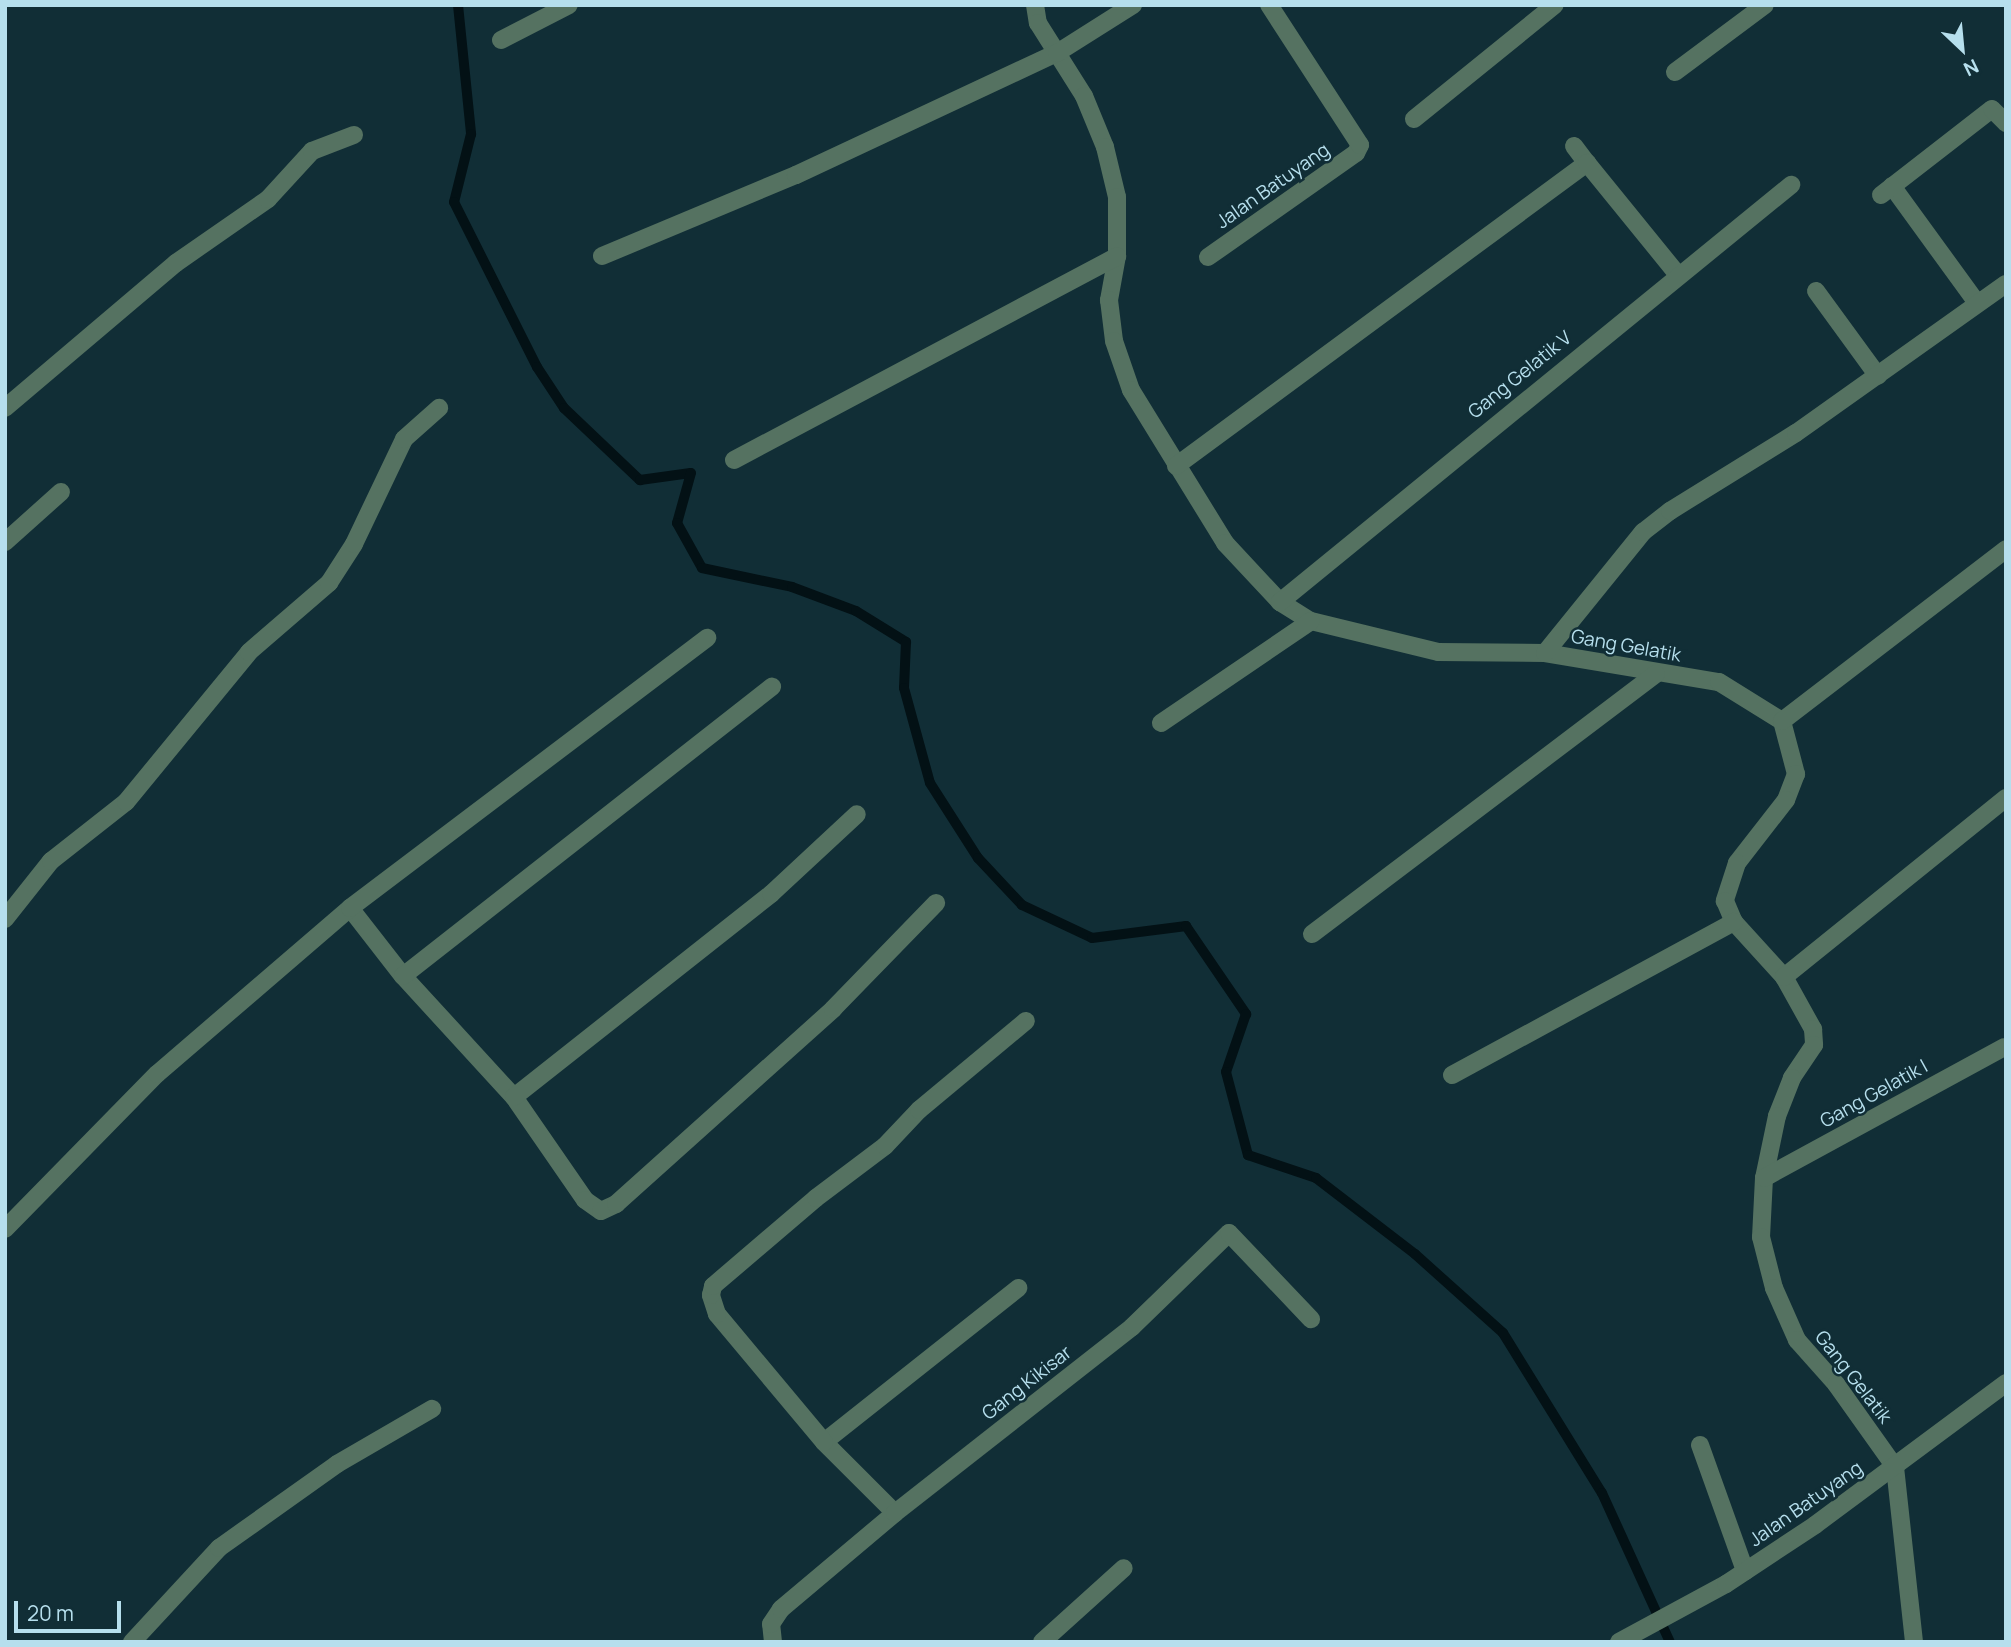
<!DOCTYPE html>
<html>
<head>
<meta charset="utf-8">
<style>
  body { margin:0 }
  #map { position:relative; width:2011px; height:1647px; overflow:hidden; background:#112e36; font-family:Manrope,sans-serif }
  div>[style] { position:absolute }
  .stream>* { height:10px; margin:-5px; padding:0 5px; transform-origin:5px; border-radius:5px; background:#031115 }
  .minor>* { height:18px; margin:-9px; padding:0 9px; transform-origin:9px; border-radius:9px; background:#557261 }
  span { translate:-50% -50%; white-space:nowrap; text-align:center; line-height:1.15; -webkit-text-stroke:5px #112e36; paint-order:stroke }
  .street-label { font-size:19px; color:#b6dfed }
  .frame { position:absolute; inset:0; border:7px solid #b6dfed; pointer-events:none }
  .north { position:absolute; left:1927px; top:14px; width:70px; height:70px; -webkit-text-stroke:5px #112e36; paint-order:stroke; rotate:154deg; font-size:19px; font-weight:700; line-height:28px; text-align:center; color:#b6dfed }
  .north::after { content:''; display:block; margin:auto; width:24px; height:32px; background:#b6dfed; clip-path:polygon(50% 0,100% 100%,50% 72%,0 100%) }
  .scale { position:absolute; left:14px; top:1601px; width:107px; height:32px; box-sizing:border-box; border:4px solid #b6dfed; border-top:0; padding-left:9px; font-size:21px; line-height:24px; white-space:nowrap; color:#b6dfed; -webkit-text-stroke:5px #112e36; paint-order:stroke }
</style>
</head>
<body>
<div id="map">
  <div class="stream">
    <i style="left:458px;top:5px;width:130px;rotate:84.2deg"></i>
    <i style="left:471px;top:134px;width:70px;rotate:104deg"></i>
    <i style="left:454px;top:202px;width:185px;rotate:63.3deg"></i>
    <i style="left:537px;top:367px;width:49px;rotate:56.6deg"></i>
    <i style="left:564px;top:408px;width:105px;rotate:43.5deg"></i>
    <i style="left:640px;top:480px;width:51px;rotate:-7.8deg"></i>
    <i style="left:691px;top:473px;width:52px;rotate:105.6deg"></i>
    <i style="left:677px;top:523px;width:51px;rotate:60.9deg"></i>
    <i style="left:702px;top:568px;width:92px;rotate:11.9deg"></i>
    <i style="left:792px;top:587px;width:68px;rotate:20.6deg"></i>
    <i style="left:856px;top:611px;width:59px;rotate:31.8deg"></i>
    <i style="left:906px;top:642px;width:46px;rotate:92.5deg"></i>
    <i style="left:904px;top:688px;width:98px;rotate:74.7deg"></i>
    <i style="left:930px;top:783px;width:89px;rotate:57.4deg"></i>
    <i style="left:978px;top:858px;width:64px;rotate:46.9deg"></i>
    <i style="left:1022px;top:905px;width:77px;rotate:25.2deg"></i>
    <i style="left:1092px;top:938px;width:95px;rotate:-7.3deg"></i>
    <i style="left:1186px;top:926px;width:107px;rotate:55.7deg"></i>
    <i style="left:1246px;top:1014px;width:61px;rotate:109deg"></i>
    <i style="left:1226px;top:1072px;width:86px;rotate:75.2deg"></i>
    <i style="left:1248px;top:1155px;width:72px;rotate:18.7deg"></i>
    <i style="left:1316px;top:1178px;width:125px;rotate:37.5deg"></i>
    <i style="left:1415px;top:1254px;width:118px;rotate:41.9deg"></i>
    <i style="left:1503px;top:1333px;width:188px;rotate:58.3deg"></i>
    <i style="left:1602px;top:1493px;width:164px;rotate:65.5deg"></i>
  </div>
  <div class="minor">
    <i style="left:1035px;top:5px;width:18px;rotate:81deg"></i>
    <i style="left:1038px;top:23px;width:86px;rotate:57.8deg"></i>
    <i style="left:1084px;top:96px;width:55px;rotate:67.6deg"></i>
    <i style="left:1105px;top:147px;width:51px;rotate:76.5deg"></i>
    <i style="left:1117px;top:197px;width:59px;rotate:90deg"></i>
    <i style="left:1117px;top:256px;width:45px;rotate:100.3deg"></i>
    <i style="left:1109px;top:300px;width:41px;rotate:83deg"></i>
    <i style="left:1114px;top:341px;width:52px;rotate:70.9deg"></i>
    <i style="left:1131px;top:390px;width:180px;rotate:58.4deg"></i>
    <i style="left:1225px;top:543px;width:81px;rotate:47deg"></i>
    <i style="left:1280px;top:602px;width:36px;rotate:32deg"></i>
    <i style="left:1311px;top:621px;width:131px;rotate:13.7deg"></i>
    <i style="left:1438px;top:652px;width:107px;rotate:0.5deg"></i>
    <i style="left:1545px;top:653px;width:176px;rotate:9.5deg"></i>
    <i style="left:1719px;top:682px;width:74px;rotate:31.8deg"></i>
    <i style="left:1782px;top:721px;width:55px;rotate:75.2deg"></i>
    <i style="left:1796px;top:774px;width:28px;rotate:111deg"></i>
    <i style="left:1786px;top:800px;width:80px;rotate:127.9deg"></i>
    <i style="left:1737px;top:863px;width:40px;rotate:108deg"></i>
    <i style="left:1725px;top:901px;width:23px;rotate:67deg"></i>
    <i style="left:1734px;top:922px;width:74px;rotate:47.7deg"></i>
    <i style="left:1784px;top:977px;width:60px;rotate:60.9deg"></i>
    <i style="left:1813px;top:1029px;width:16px;rotate:86deg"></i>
    <i style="left:1814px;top:1045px;width:40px;rotate:124deg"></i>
    <i style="left:1792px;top:1078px;width:41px;rotate:111.5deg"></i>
    <i style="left:1777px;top:1116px;width:63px;rotate:101.8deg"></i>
    <i style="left:1764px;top:1178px;width:59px;rotate:92.9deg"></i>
    <i style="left:1761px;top:1237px;width:53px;rotate:75.7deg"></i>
    <i style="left:1774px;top:1288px;width:57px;rotate:66.1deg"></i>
    <i style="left:1797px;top:1340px;width:59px;rotate:48.4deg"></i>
    <i style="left:1836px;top:1384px;width:102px;rotate:54.6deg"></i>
    <i style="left:1895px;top:1467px;width:176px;rotate:83.8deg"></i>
    <i style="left:501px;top:40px;width:76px;rotate:-27.2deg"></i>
    <i style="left:1675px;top:72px;width:112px;rotate:-36.7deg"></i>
    <i style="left:1414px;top:119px;width:181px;rotate:-39deg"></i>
    <i style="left:1574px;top:146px;width:21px;rotate:53deg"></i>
    <i style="left:1892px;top:186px;width:145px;rotate:54deg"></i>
    <i style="left:1881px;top:195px;width:140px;rotate:-37.8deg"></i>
    <i style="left:1992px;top:109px;width:20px;rotate:45deg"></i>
    <i style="left:602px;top:256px;width:210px;rotate:-22.7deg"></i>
    <i style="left:796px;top:175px;width:288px;rotate:-25.1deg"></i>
    <i style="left:1057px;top:53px;width:90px;rotate:-32.3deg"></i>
    <i style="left:1208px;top:257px;width:181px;rotate:-35.1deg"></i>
    <i style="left:1356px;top:153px;width:9px;rotate:-63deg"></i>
    <i style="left:1360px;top:145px;width:167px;rotate:-123deg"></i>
    <i style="left:1816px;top:291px;width:105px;rotate:53.9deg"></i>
    <i style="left:5px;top:408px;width:224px;rotate:-40.3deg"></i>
    <i style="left:176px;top:263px;width:112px;rotate:-34.8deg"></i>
    <i style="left:268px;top:199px;width:65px;rotate:-47.5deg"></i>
    <i style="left:312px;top:151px;width:45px;rotate:-20.9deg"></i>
    <i style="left:734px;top:460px;width:434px;rotate:-28deg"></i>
    <i style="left:1176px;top:466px;width:511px;rotate:-36.4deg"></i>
    <i style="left:1587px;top:163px;width:144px;rotate:50.9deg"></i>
    <i style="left:5px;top:542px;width:75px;rotate:-41.8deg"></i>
    <i style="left:1280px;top:602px;width:660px;rotate:-39.22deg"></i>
    <i style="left:1545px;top:653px;width:156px;rotate:-51deg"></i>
    <i style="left:1643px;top:532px;width:34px;rotate:-38deg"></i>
    <i style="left:1670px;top:511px;width:148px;rotate:-31.8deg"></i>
    <i style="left:1796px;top:433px;width:257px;rotate:-35.4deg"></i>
    <i style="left:1782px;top:721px;width:282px;rotate:-37.5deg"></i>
    <i style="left:1161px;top:723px;width:181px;rotate:-34.2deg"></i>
    <i style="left:350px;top:908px;width:86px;rotate:52.1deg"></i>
    <i style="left:403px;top:976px;width:164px;rotate:47.5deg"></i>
    <i style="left:514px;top:1097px;width:125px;rotate:55.4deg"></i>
    <i style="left:585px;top:1200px;width:19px;rotate:35deg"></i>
    <i style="left:601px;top:1211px;width:17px;rotate:-25deg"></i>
    <i style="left:616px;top:1204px;width:292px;rotate:-41.9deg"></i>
    <i style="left:833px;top:1009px;width:148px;rotate:-45.8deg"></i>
    <i style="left:5px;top:919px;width:74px;rotate:-51.6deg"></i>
    <i style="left:51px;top:861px;width:95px;rotate:-38.2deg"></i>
    <i style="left:126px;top:802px;width:194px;rotate:-50.6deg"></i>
    <i style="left:249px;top:652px;width:106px;rotate:-40.8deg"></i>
    <i style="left:329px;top:583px;width:46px;rotate:-57.3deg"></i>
    <i style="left:354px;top:544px;width:116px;rotate:-64.5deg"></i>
    <i style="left:404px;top:439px;width:47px;rotate:-41.5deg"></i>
    <i style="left:1312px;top:934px;width:431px;rotate:-37.1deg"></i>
    <i style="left:403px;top:976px;width:469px;rotate:-38.1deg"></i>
    <i style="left:1784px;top:977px;width:285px;rotate:-38.9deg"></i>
    <i style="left:1452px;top:1075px;width:321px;rotate:-28.5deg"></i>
    <i style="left:514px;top:1097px;width:328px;rotate:-38.3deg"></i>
    <i style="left:771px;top:894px;width:117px;rotate:-42.9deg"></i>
    <i style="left:1764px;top:1178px;width:273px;rotate:-28.6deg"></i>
    <i style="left:5px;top:1229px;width:217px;rotate:-45.6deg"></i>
    <i style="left:157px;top:1074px;width:255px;rotate:-40.7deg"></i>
    <i style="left:350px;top:908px;width:448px;rotate:-37.1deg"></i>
    <i style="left:824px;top:1442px;width:248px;rotate:-38.4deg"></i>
    <i style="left:1700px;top:1445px;width:134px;rotate:70.3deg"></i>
    <i style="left:895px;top:1513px;width:100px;rotate:-135deg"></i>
    <i style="left:824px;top:1442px;width:167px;rotate:-129.9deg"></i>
    <i style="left:717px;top:1314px;width:20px;rotate:-108deg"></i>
    <i style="left:711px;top:1295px;width:9px;rotate:-77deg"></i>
    <i style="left:713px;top:1286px;width:135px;rotate:-40.5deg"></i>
    <i style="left:816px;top:1198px;width:86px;rotate:-37deg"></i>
    <i style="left:885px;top:1146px;width:50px;rotate:-46.6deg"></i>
    <i style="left:919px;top:1110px;width:139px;rotate:-39.8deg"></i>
    <i style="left:132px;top:1642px;width:128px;rotate:-47.2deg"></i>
    <i style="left:219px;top:1548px;width:145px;rotate:-35.4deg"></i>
    <i style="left:337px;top:1464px;width:110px;rotate:-30.1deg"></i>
    <i style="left:773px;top:1642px;width:18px;rotate:-96deg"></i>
    <i style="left:771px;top:1624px;width:18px;rotate:-56deg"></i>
    <i style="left:781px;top:1609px;width:149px;rotate:-40.1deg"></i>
    <i style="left:895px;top:1513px;width:301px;rotate:-38.1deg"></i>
    <i style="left:1132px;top:1327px;width:135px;rotate:-44.1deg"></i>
    <i style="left:1229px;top:1233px;width:119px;rotate:46.4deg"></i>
    <i style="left:1042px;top:1642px;width:110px;rotate:-42.1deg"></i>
    <i style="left:1619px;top:1642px;width:122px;rotate:-28.5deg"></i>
    <i style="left:1726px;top:1584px;width:107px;rotate:-33.5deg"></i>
    <i style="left:1815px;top:1525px;width:238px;rotate:-36.6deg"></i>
  </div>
  <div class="street-label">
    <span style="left:1273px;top:186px;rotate:-35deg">Jalan Batuyang</span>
    <span style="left:1520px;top:375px;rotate:-39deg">Gang Gelatik V</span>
    <span style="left:1626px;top:646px;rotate:10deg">Gang Gelatik</span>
    <span style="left:1874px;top:1094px;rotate:-29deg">Gang Gelatik I</span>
    <span style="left:1853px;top:1377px;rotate:52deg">Gang Gelatik</span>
    <span style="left:1027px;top:1383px;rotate:-38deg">Gang Kikisar</span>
    <span style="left:1806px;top:1504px;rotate:-35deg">Jalan Batuyang</span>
  </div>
  <div class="frame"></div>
  <div class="north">N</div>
  <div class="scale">20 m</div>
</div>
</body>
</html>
